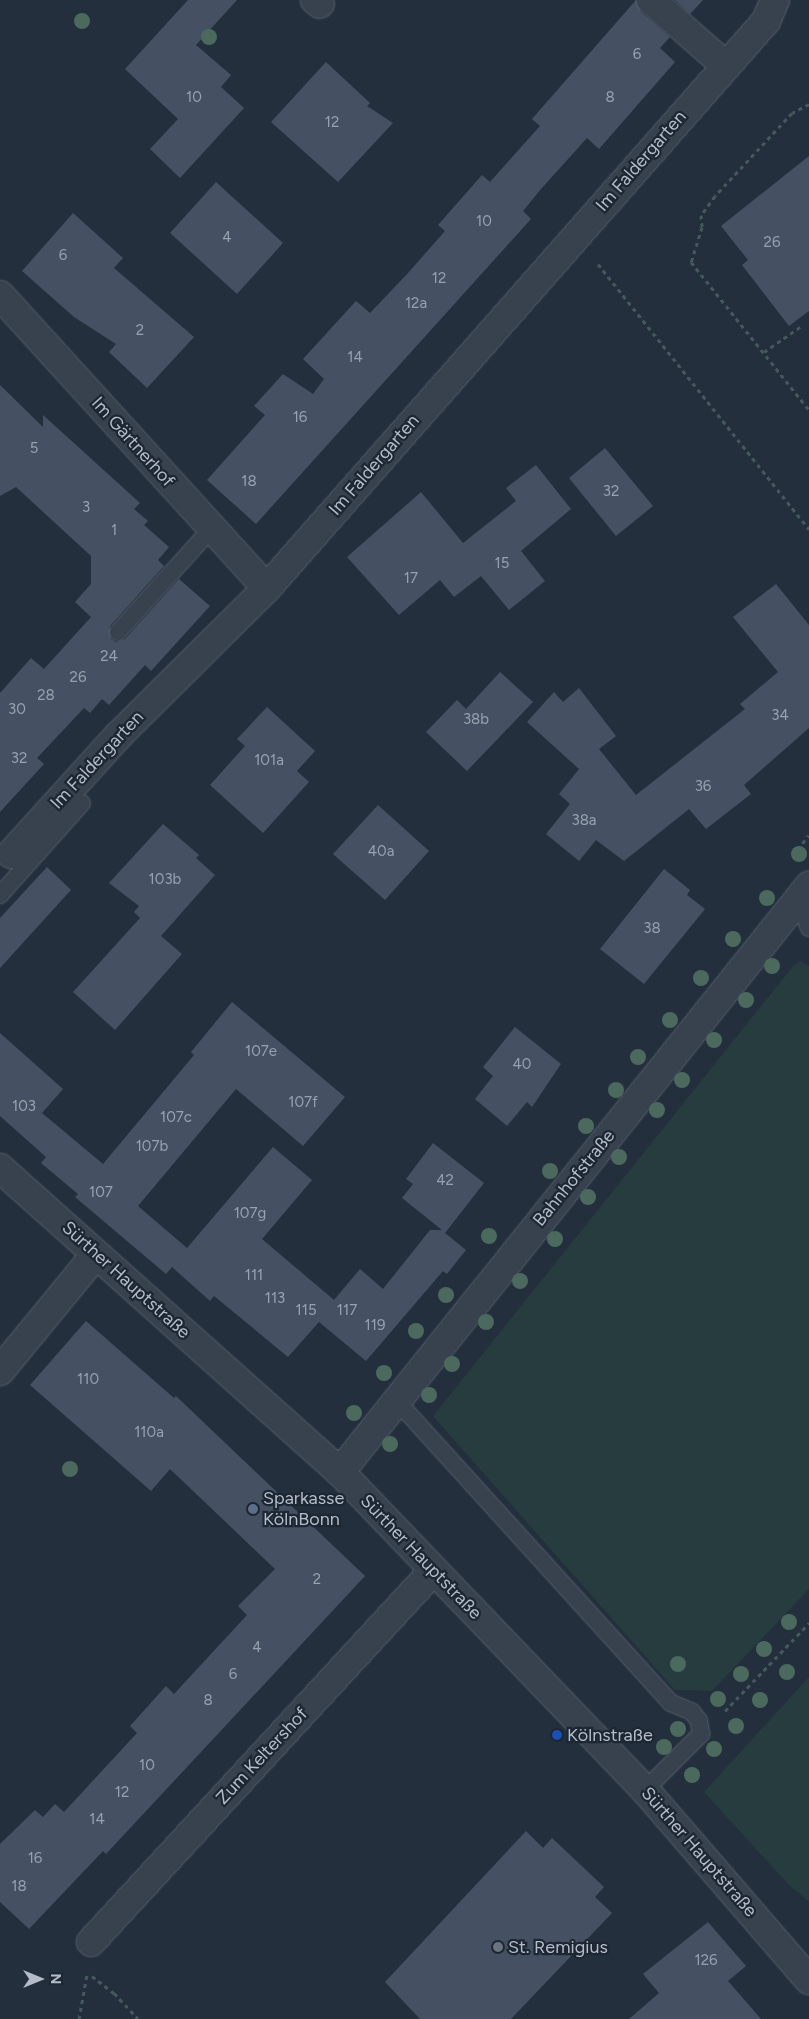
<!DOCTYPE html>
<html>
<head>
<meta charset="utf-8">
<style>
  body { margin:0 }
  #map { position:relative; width:809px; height:2019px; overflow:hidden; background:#242f3e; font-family:Figtree,sans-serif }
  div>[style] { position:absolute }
  .green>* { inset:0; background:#263c3f }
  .building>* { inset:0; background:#455162 }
  .path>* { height:3px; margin-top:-1.5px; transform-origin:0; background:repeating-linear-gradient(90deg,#44595c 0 4px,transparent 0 8px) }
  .roads { filter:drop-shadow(0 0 1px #565f6c) drop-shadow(0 0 1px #565f6c) }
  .service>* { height:16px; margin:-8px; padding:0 8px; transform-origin:8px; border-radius:8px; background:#38414e }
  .minor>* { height:28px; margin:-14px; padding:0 14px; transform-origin:14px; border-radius:14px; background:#38414e }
  .tertiary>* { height:28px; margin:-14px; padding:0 14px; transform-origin:14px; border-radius:14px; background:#38414e }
  .trees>* { width:16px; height:16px; margin:-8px; border-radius:50%; background:#4b6a5d }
  .dots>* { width:14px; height:14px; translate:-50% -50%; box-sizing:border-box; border:2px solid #1d2633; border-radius:50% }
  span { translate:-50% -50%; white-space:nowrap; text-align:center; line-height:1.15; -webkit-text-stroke:4.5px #1d2633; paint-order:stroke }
  .number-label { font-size:15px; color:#98a1af }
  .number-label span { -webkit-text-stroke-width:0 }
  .street-label { font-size:18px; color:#b4bcc9 }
  .poi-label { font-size:18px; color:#b4bcc9 }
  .left { translate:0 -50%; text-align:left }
  .north { position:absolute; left:15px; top:1954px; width:50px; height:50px; -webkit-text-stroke:4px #1d2633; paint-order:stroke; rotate:90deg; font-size:14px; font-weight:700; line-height:20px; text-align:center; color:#b4bcc9 }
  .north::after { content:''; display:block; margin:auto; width:18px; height:22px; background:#b4bcc9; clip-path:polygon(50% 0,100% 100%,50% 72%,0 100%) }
</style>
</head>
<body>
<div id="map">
  <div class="green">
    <i style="clip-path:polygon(800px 961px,809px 966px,809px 1589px,712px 1691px,675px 1690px,433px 1416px,794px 965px)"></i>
    <i style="clip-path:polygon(809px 1677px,809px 1902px,788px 1884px,704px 1792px)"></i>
  </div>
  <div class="building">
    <i style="clip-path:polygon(188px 0,237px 0,196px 45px,231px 75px,221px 87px,244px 108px,180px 178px,150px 149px,178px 119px,125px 69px)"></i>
    <i style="clip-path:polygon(636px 0,641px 12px,670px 37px,660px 48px,675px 62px,599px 149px,587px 138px,541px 189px,523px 211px,531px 219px,256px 524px,207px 480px,265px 415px,254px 406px,283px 374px,313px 394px,324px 379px,303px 359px,356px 301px,370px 313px,408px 273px,445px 231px,438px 225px,482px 175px,490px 182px,540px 126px,532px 119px)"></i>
    <i style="clip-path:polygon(675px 0,703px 0,690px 14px)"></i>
    <i style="clip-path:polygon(326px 62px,370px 103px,367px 106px,393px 123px,338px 182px,271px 122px)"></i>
    <i style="clip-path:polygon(809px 156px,809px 311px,789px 326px,742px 265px,748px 260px,721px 226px)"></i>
    <i style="clip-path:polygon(216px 182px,283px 243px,237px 294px,170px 233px)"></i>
    <i style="clip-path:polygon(73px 213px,123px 258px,114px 268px,194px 337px,147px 388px,109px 352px,116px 344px,74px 317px,22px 271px)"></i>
    <i style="clip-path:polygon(0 385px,43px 427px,43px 415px,140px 503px,134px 509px,148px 521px,144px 525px,169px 547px,158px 560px,164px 566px,110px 626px,111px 639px,116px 642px,125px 639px,179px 579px,210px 606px,151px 671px,145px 665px,109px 705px,102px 699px,90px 713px,84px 708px,37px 758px,44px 764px,0 812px,0 693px,31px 658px,44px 669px,91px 617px,75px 602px,91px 584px,91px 556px,16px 487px,0 496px)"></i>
    <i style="clip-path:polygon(605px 448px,653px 506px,616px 536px,569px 478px)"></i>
    <i style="clip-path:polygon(536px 465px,571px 509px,521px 551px,545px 581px,509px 610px,481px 576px,454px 597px,440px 580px,399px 615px,347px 557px,421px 492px,463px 543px,516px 501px,506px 488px)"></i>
    <i style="clip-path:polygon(776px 584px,809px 625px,809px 728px,744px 785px,751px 794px,706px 829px,689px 809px,624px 861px,596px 840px,579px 861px,546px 834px,570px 804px,559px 794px,579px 769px,527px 722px,554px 692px,563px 702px,579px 688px,616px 736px,599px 749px,636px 795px,745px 709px,740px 704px,778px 672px,733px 617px)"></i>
    <i style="clip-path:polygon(500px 672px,533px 702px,467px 771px,426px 732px,457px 700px,466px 709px)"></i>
    <i style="clip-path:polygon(267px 707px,315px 751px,297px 771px,309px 782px,263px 833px,210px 785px,245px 746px,237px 739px)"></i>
    <i style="clip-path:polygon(378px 805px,429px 851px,385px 900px,333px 854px)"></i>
    <i style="clip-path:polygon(163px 824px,199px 855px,196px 858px,215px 875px,161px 936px,182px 954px,115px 1030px,73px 992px,140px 918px,134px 912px,139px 906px,109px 883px)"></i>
    <i style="clip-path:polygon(47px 867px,71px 890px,0 968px,0 918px)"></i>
    <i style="clip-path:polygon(664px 869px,690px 890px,687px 895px,705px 909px,644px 984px,600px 949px)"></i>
    <i style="clip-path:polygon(232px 1002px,345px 1097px,303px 1146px,236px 1089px,138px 1206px,187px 1248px,273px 1147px,312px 1180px,262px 1239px,334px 1300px,360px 1269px,383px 1289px,430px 1230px,442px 1230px,402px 1198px,413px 1184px,406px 1179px,433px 1143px,484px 1183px,445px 1233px,466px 1250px,447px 1274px,443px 1271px,366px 1361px,319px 1322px,288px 1357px,214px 1296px,210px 1301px,172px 1267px,166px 1274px,75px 1197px,78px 1194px,41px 1163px,46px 1157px,0 1116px,0 1033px,63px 1089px,42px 1113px,103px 1164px,194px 1055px,191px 1052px)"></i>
    <i style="clip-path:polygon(515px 1027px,561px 1064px,532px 1107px,527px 1102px,507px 1126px,475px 1099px,493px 1076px,483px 1067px)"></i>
    <i style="clip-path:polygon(86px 1321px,174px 1398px,176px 1396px,365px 1576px,106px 1854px,103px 1851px,29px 1929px,0 1902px,0 1844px,35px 1810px,43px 1817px,55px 1804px,64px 1812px,137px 1733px,130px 1726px,166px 1686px,174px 1694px,247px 1615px,238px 1606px,275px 1569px,170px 1469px,151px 1491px,30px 1385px)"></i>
    <i style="clip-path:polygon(526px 1831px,543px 1848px,552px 1838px,568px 1853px,604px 1887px,595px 1897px,612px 1913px,511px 2019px,420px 2019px,385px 1982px)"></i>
    <i style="clip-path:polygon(708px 1922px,746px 1966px,728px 1981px,761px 2019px,629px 2019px,659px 1993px,643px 1974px)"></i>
  </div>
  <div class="path">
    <i style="left:809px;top:104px;width:19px;rotate:152deg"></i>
    <i style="left:792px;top:113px;width:113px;rotate:132.9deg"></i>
    <i style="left:715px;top:196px;width:24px;rotate:126deg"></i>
    <i style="left:701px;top:215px;width:12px;rotate:85deg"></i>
    <i style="left:702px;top:227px;width:37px;rotate:107deg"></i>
    <i style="left:691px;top:262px;width:189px;rotate:51.4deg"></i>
    <i style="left:598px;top:264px;width:339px;rotate:51.5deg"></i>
    <i style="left:764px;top:352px;width:44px;rotate:-34.8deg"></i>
    <i style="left:793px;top:856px;width:26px;rotate:-53deg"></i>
    <i style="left:725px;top:1711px;width:122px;rotate:-46.3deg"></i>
    <i style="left:92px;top:1976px;width:28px;rotate:38deg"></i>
    <i style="left:114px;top:1993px;width:35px;rotate:47deg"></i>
    <i style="left:79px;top:2019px;width:46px;rotate:-79.9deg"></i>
  </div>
  <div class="roads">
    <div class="service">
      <i style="left:118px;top:632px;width:140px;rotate:-47.9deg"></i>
      <i style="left:0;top:895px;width:123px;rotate:-48.3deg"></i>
      <i style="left:798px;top:899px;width:31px;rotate:69deg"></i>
      <i style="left:396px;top:1400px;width:409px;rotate:47.8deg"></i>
      <i style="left:671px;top:1703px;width:23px;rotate:23deg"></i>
      <i style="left:692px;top:1712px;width:11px;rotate:52deg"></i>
      <i style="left:699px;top:1721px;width:13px;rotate:81deg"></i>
      <i style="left:701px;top:1734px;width:79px;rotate:135deg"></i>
    </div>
    <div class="minor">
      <i style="left:315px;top:0;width:6px;rotate:39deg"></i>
      <i style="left:651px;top:0;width:98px;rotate:41.3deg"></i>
      <i style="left:0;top:295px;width:396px;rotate:47.7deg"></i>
      <i style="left:11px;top:854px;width:161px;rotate:-47.8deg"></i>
      <i style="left:119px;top:735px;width:209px;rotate:-44.8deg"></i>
      <i style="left:267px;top:588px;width:755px;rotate:-48.65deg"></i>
      <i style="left:766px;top:21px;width:23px;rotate:-67deg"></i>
      <i style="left:0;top:1371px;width:151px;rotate:-50.6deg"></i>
      <i style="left:340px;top:1472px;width:751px;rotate:-51.33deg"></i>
      <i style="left:91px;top:1942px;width:505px;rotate:-47.33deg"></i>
    </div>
    <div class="tertiary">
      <i style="left:0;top:1168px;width:456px;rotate:41.8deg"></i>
      <i style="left:340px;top:1472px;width:441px;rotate:46.2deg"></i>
      <i style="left:645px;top:1790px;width:251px;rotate:49.2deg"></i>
    </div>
  </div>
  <div class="trees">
    <i style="left:82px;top:21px"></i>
    <i style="left:209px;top:37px"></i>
    <i style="left:799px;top:854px"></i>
    <i style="left:767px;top:898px"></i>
    <i style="left:733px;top:939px"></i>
    <i style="left:772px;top:966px"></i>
    <i style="left:701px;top:978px"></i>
    <i style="left:746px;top:1000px"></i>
    <i style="left:670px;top:1020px"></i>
    <i style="left:714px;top:1040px"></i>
    <i style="left:638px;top:1057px"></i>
    <i style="left:682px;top:1080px"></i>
    <i style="left:616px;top:1090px"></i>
    <i style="left:657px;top:1110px"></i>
    <i style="left:586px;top:1126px"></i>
    <i style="left:619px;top:1157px"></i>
    <i style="left:550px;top:1171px"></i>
    <i style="left:588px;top:1197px"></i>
    <i style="left:489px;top:1236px"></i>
    <i style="left:555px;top:1239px"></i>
    <i style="left:520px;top:1281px"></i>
    <i style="left:446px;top:1295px"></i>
    <i style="left:486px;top:1322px"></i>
    <i style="left:416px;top:1331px"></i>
    <i style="left:452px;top:1364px"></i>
    <i style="left:384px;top:1373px"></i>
    <i style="left:429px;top:1395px"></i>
    <i style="left:354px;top:1413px"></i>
    <i style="left:390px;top:1444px"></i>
    <i style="left:70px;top:1469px"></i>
    <i style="left:789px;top:1622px"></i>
    <i style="left:764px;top:1649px"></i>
    <i style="left:678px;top:1664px"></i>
    <i style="left:787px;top:1672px"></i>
    <i style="left:741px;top:1674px"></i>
    <i style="left:718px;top:1699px"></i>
    <i style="left:760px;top:1700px"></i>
    <i style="left:736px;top:1726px"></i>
    <i style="left:678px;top:1729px"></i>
    <i style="left:664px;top:1747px"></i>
    <i style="left:714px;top:1749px"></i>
    <i style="left:692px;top:1775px"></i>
  </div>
  <div class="dots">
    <i style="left:253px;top:1509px;background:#5c6f8a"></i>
    <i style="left:557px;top:1735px;background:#1a4fb4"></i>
    <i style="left:498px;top:1947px;background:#6b7280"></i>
  </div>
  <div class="number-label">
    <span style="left:637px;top:55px">6</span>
    <span style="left:194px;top:98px">10</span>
    <span style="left:610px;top:98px">8</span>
    <span style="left:332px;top:123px">12</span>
    <span style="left:484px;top:222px">10</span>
    <span style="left:227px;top:238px">4</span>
    <span style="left:772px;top:243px">26</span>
    <span style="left:63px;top:256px">6</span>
    <span style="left:439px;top:279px">12</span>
    <span style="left:416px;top:304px">12a</span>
    <span style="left:140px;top:331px">2</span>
    <span style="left:355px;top:358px">14</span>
    <span style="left:300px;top:418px">16</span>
    <span style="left:34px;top:449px">5</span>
    <span style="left:249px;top:482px">18</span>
    <span style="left:611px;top:492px">32</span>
    <span style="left:86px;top:508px">3</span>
    <span style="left:114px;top:531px">1</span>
    <span style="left:502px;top:564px">15</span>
    <span style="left:411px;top:579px">17</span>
    <span style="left:109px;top:657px">24</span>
    <span style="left:78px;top:678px">26</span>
    <span style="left:46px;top:696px">28</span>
    <span style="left:17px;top:710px">30</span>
    <span style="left:780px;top:716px">34</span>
    <span style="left:476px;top:720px">38b</span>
    <span style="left:19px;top:759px">32</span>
    <span style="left:269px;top:761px">101a</span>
    <span style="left:703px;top:787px">36</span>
    <span style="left:584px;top:821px">38a</span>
    <span style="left:381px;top:852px">40a</span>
    <span style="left:165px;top:880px">103b</span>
    <span style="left:652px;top:929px">38</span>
    <span style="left:261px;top:1052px">107e</span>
    <span style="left:522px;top:1065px">40</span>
    <span style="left:303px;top:1103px">107f</span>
    <span style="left:24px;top:1107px">103</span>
    <span style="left:176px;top:1118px">107c</span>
    <span style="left:152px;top:1147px">107b</span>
    <span style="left:445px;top:1181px">42</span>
    <span style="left:101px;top:1193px">107</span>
    <span style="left:250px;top:1214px">107g</span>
    <span style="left:254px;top:1276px">111</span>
    <span style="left:275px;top:1299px">113</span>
    <span style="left:306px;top:1311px">115</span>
    <span style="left:347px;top:1311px">117</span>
    <span style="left:375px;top:1326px">119</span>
    <span style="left:88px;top:1380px">110</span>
    <span style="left:149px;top:1433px">110a</span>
    <span style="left:317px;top:1580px">2</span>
    <span style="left:257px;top:1648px">4</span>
    <span style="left:233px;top:1675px">6</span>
    <span style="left:208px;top:1701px">8</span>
    <span style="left:147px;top:1766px">10</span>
    <span style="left:122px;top:1793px">12</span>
    <span style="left:97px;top:1820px">14</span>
    <span style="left:35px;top:1859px">16</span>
    <span style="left:19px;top:1887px">18</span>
    <span style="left:706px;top:1961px">126</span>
  </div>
  <div class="street-label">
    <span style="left:641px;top:161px;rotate:-49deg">Im Faldergarten</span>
    <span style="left:133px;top:442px;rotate:48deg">Im Gärtnerhof</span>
    <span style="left:374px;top:465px;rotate:-49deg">Im Faldergarten</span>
    <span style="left:97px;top:760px;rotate:-47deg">Im Faldergarten</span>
    <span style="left:574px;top:1178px;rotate:-51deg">Bahnhofstraße</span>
    <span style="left:126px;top:1280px;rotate:42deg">Sürther Hauptstraße</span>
    <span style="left:421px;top:1557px;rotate:46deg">Sürther Hauptstraße</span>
    <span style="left:262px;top:1756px;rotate:-47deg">Zum Keltershof</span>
    <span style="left:699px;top:1852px;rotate:49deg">Sürther Hauptstraße</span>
  </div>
  <div class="poi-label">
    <span class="left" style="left:263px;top:1509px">Sparkasse<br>KölnBonn</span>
    <span class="left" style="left:567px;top:1735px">Kölnstraße</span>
    <span class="left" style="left:508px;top:1947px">St. Remigius</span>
  </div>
  <div class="north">N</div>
</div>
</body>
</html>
